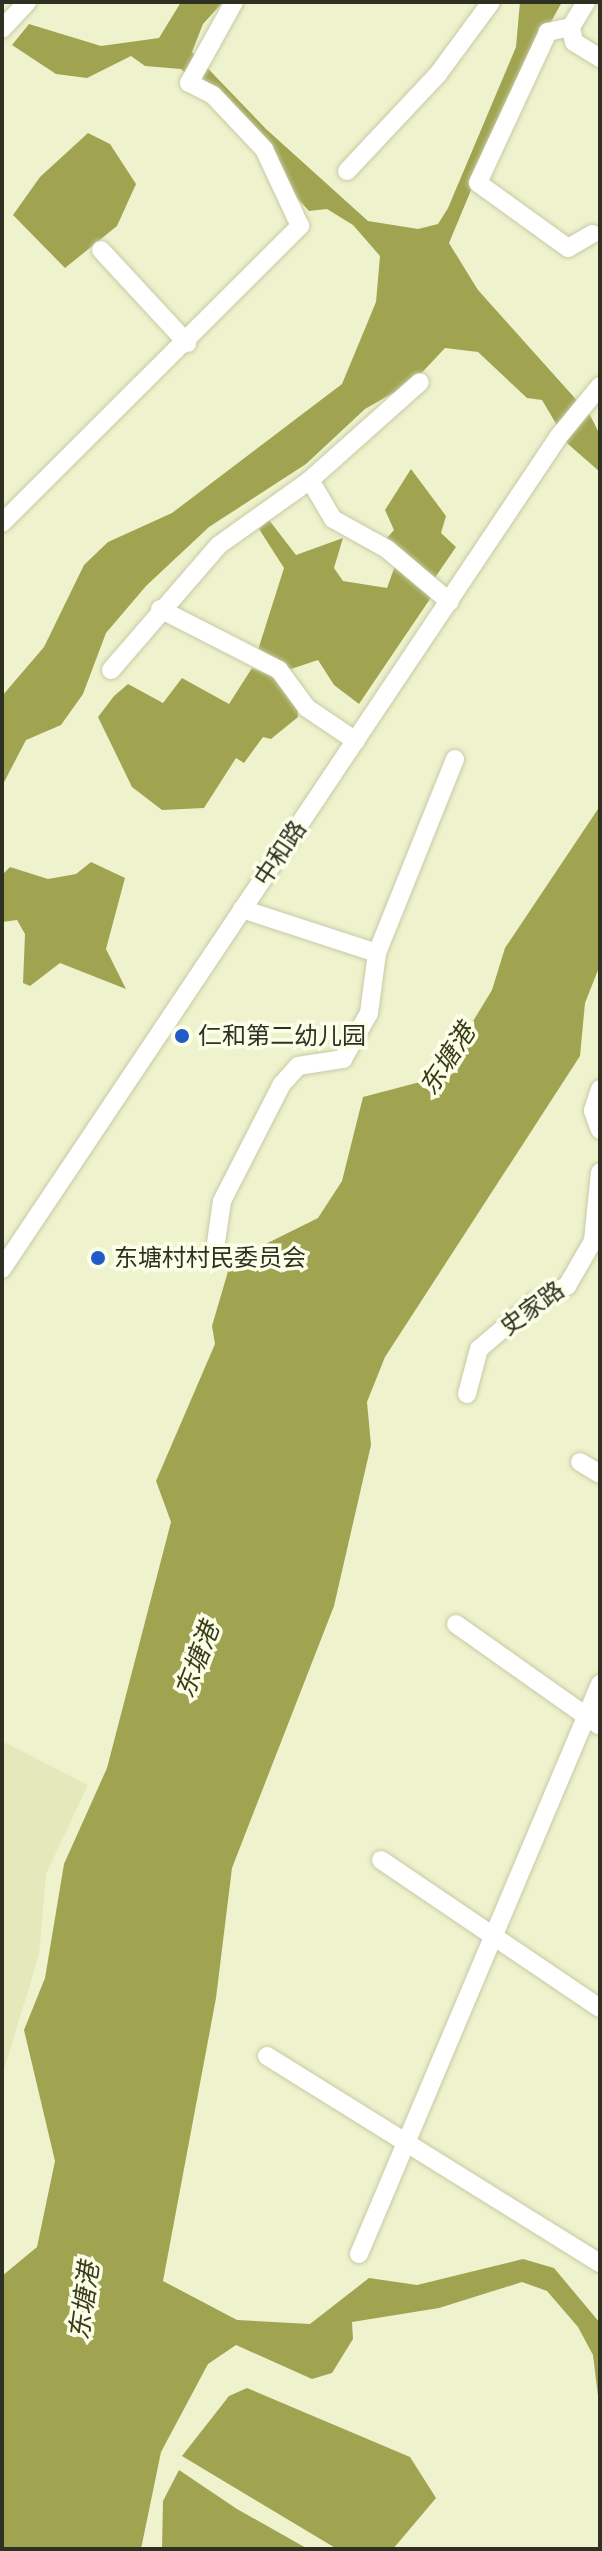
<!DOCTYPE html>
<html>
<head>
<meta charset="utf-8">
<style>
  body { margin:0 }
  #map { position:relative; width:602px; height:2551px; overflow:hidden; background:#eff3cd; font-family:Mulish,"Noto Sans SC",sans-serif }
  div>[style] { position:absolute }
  .built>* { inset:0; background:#e4e8ba }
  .water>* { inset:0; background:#a0a451 }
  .roads { filter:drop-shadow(0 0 2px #c7caa5) drop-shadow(0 0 2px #c7caa5) }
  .minor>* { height:18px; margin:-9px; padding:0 9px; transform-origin:9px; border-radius:9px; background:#fff }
  .dots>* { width:22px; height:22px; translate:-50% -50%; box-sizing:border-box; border:4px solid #fcffe8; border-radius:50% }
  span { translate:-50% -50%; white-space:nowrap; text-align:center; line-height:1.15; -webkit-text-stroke:7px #fcffe8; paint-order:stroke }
  .street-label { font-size:24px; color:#2e3021 }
  .poi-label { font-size:24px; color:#2e3021 }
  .left { translate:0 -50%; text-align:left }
  .water-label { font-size:26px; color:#3a3c18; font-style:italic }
  .frame { position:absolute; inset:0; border:4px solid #2e3021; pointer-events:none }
</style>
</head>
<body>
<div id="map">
  <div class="built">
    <i style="clip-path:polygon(2px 1741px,88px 1785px,46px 1874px,39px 1955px,2px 2076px)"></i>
  </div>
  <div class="water">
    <i style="clip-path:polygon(181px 2px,223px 2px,203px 24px,192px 52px,266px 129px,368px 221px,418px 229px,438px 224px,448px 208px,516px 47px,520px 2px,562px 2px,512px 92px,449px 243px,478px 290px,590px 415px,600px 435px,600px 472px,568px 444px,542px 400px,527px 398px,478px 352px,445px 348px,414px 381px,365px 409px,306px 464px,209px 527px,146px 586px,106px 633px,83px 694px,61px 725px,26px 740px,2px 786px,2px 696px,44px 647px,84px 565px,108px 542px,172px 513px,342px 384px,376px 302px,380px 256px,353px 225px,327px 209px,309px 211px,285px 185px,277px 155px,181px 69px,145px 66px,131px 56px,87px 78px,56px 74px,12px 45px,29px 24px,101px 46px,159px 38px)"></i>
    <i style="clip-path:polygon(88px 133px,110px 144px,136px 184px,117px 226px,65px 268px,13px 215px,40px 177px)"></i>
    <i style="clip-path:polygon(411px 469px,446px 516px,441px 533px,456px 547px,434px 579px,387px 538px,394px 530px,385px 510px)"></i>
    <i style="clip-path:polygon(269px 520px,296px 555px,343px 538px,334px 568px,343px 581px,387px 588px,396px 563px,432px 596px,359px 704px,334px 685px,318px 660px,291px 669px,258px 650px,284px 568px,259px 529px)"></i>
    <i style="clip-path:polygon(252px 668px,282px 681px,297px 699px,298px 717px,271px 739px,263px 737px,244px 763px,236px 758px,204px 808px,162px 810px,132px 787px,98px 717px,114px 696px,128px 684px,163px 703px,182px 678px,229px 704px)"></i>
    <i style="clip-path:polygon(600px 806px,600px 965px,585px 1003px,580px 1056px,385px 1357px,367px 1402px,371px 1445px,334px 1606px,232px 1868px,216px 1998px,163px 2281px,237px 2320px,310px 2324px,369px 2278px,417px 2285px,523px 2259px,554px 2268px,600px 2323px,600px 2412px,593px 2355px,578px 2327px,547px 2291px,522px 2282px,439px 2308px,352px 2322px,353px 2339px,332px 2373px,312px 2379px,236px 2345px,208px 2364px,161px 2452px,141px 2549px,2px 2549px,2px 2276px,37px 2247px,55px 2161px,24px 2030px,45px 1978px,64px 1864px,107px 1768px,171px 1522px,156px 1481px,215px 1344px,212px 1326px,231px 1261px,318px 1218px,342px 1181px,363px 1097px,439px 1077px,492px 990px,505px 948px)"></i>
    <i style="clip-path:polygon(91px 862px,125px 878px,106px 949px,126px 989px,60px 963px,30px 986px,23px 983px,25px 934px,17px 920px,2px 922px,2px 875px,10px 867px,48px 879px,76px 874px)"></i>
    <i style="clip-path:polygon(247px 2388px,410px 2457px,436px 2498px,393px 2549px,337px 2549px,182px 2456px,229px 2396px)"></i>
    <i style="clip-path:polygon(179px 2470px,237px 2509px,308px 2549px,162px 2549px,163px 2501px)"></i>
  </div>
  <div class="roads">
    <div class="minor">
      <i style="left:586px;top:2px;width:29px;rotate:121deg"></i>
      <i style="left:571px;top:27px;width:24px;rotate:168deg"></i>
      <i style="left:548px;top:32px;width:166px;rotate:114.9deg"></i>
      <i style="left:478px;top:183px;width:111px;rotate:35.8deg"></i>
      <i style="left:568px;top:248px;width:28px;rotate:-30deg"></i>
      <i style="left:571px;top:27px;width:15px;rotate:79deg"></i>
      <i style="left:574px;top:42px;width:31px;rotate:32deg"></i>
      <i style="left:2px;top:29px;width:37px;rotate:-47deg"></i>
      <i style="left:347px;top:171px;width:133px;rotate:-46.8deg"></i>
      <i style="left:438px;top:74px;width:89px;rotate:-53.6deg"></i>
      <i style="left:101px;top:250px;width:127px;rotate:47.2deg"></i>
      <i style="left:310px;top:480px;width:45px;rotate:59.5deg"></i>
      <i style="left:333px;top:519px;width:62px;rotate:29.1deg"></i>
      <i style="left:387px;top:549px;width:82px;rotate:40.1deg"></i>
      <i style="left:2px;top:523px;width:421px;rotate:-44.9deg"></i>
      <i style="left:300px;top:226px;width:85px;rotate:-115.1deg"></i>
      <i style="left:264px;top:149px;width:74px;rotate:-133.4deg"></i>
      <i style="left:213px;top:95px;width:27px;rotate:-153deg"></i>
      <i style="left:189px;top:83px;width:93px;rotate:-60.9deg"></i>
      <i style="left:160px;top:609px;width:134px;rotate:27.1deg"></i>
      <i style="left:279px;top:670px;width:47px;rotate:53.6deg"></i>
      <i style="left:307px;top:708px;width:59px;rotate:34deg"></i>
      <i style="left:111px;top:670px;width:165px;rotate:-49.2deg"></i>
      <i style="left:219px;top:545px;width:112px;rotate:-35.5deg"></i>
      <i style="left:310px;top:480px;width:147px;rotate:-41.7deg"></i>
      <i style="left:242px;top:909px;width:142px;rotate:18.1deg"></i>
      <i style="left:600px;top:1089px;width:23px;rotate:108deg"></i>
      <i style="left:593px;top:1111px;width:20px;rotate:70deg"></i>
      <i style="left:216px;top:1243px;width:42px;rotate:-81.9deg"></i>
      <i style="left:222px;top:1201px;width:131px;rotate:-62.9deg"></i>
      <i style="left:282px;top:1084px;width:24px;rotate:-48deg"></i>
      <i style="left:298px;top:1066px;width:46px;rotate:-8.8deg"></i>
      <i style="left:343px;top:1059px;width:53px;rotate:-60.5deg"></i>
      <i style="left:369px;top:1013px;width:61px;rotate:-82.4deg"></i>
      <i style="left:377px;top:953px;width:209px;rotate:-68.1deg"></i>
      <i style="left:2px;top:1269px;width:1002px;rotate:-56.23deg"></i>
      <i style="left:559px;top:436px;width:65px;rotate:-50.6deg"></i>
      <i style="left:467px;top:1394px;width:47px;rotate:-75.1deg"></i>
      <i style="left:479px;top:1349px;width:72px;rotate:-40.5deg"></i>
      <i style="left:534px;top:1302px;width:37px;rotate:-26deg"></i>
      <i style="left:567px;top:1286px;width:52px;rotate:-60deg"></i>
      <i style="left:593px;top:1241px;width:69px;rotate:-84.2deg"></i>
      <i style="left:580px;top:1462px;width:23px;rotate:31deg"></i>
      <i style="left:456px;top:1624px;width:176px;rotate:35.3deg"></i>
      <i style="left:381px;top:1860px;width:264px;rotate:34.1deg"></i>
      <i style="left:267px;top:2056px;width:392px;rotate:31.9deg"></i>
      <i style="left:359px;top:2254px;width:619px;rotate:-67.08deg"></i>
    </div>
  </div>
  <div class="dots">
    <i style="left:182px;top:1036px;background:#215bc7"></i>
    <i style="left:98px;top:1258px;background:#215bc7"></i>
  </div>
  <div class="street-label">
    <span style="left:280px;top:853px;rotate:-56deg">中和路</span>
    <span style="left:532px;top:1308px;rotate:-36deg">史家路</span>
  </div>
  <div class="poi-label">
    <span class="left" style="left:198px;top:1036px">仁和第二幼儿园</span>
    <span class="left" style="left:114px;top:1258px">东塘村村民委员会</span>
  </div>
  <div class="water-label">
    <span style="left:447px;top:1059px;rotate:-57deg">东塘港</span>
    <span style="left:197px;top:1660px;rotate:-69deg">东塘港</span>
    <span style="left:84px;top:2301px;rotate:-82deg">东塘港</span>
  </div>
  <div class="frame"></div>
</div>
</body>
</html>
